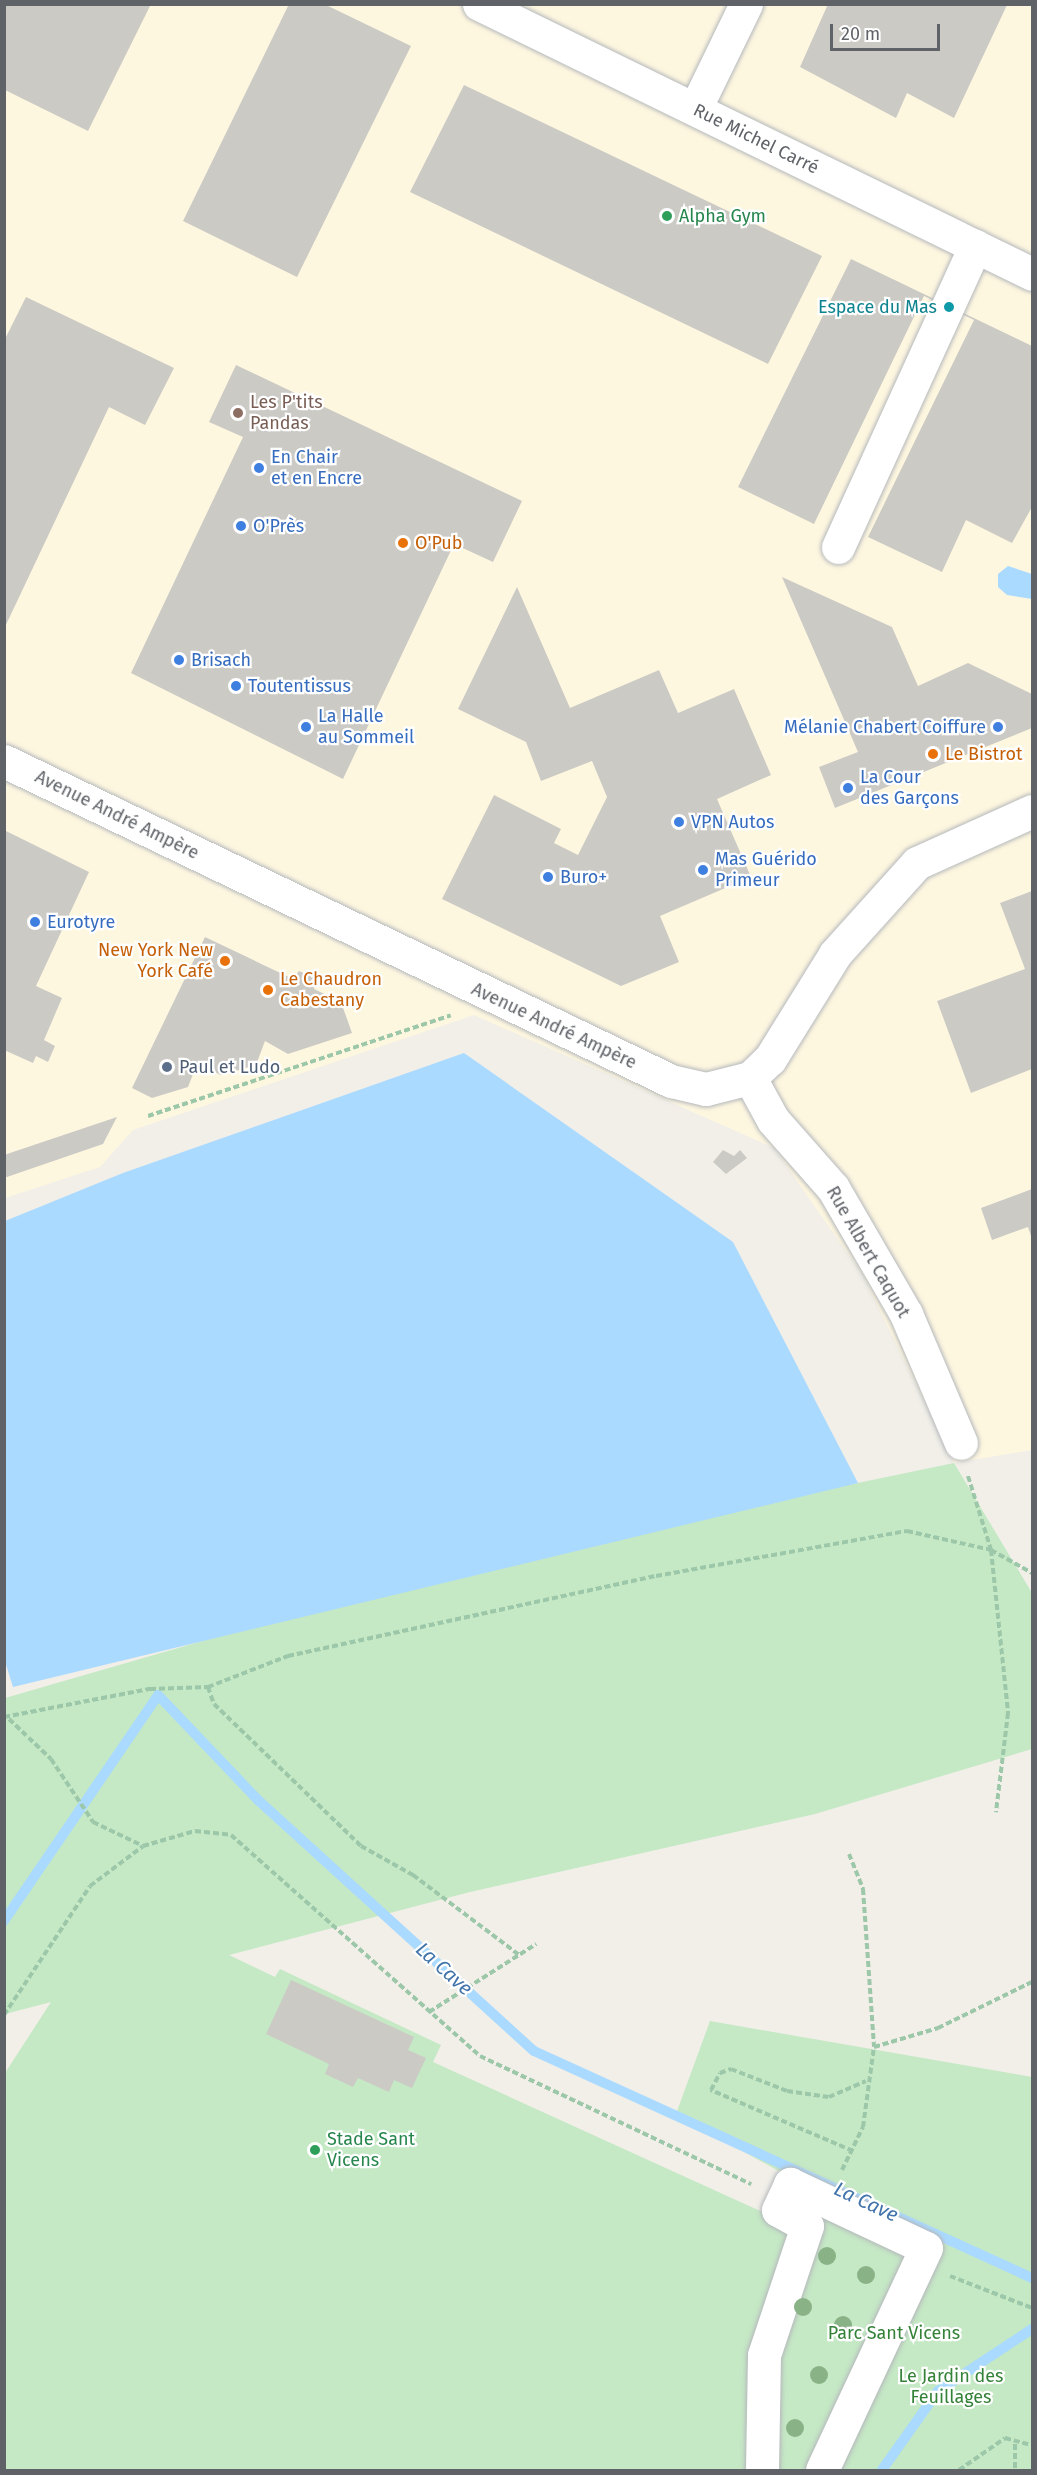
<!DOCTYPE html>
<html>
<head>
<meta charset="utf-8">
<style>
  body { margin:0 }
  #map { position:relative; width:1037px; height:2475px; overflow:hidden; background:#f1efe8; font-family:"Fira Sans",sans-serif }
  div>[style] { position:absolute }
  .commercial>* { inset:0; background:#fef7e0 }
  .green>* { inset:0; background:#c5e8c5 }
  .water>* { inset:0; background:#aadaff }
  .stream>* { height:10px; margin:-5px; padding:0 5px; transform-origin:5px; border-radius:5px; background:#aadaff }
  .building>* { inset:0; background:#cccac5 }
  .path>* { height:4px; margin-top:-2px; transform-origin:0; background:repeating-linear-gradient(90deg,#9cc7a9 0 6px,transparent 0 9px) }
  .roads { filter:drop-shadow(0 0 2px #b5b8bc) drop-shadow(0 0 2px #b5b8bc) }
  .minor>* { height:33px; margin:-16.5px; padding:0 16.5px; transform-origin:16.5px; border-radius:16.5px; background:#fff }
  .trees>* { width:18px; height:18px; margin:-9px; border-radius:50%; background:#89b387 }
  .dots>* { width:16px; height:16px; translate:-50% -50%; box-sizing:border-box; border:3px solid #fff; border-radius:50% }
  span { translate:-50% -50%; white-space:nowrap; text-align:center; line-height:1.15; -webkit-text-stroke:4.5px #fff; paint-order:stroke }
  .street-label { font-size:18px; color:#5f6368 }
  .leisure-label { font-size:18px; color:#27864d }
  .left { translate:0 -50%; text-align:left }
  .culture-label { font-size:18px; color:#0d838f }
  .right { translate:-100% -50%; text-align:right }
  .education-label { font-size:18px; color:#785e54 }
  .shop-label { font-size:18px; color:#366cbe }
  .food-label { font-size:18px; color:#c56008 }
  .service-label { font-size:18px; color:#4e5e75 }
  .park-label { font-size:18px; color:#348238 }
  .water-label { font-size:20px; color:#4174aa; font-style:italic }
  .frame { position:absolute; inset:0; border:6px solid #5f6368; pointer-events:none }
  .scale { position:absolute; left:830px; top:24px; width:110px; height:27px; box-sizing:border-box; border:3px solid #5f6368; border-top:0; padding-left:8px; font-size:18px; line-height:21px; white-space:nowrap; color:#5f6368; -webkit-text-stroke:4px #fff; paint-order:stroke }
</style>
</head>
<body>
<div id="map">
  <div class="commercial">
    <i style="clip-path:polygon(4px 5px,1032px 5px,1032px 1450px,954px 1463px,862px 1274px,774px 1148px,474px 1015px,133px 1130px,100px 1167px,5px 1198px)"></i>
  </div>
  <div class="green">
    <i style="clip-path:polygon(954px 1463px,1032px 1593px,1032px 1749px,815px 1814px,470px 1892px,229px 1955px,275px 1977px,280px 1969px,441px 2045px,433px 2062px,793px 2226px,811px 2189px,676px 2114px,710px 2021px,1032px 2077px,1032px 2470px,5px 2470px,5px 2073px,51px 2002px,5px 2014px,5px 1698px,244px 1629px,800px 1495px)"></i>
  </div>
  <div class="water">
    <i style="clip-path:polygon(1008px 566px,1032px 574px,1032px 599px,1007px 595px,998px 587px,998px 574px)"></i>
    <i style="clip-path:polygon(464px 1053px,733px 1242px,858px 1483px,13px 1687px,4px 1658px,5px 1221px,123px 1173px)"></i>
  </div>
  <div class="stream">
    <i style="left:4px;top:1921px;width:273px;rotate:-55.7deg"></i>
    <i style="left:158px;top:1695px;width:145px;rotate:46.4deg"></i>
    <i style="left:258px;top:1800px;width:373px;rotate:42.3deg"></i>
    <i style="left:534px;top:2051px;width:547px;rotate:24.5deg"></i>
    <i style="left:882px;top:2470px;width:97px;rotate:-54.7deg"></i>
    <i style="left:938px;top:2391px;width:113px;rotate:-33.4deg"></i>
  </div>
  <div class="building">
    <i style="clip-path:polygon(5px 4px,151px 4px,88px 131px,5px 90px)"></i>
    <i style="clip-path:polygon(289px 4px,324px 4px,411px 46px,297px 277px,183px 221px)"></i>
    <i style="clip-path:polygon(828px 4px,1015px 4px,1007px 5px,954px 118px,907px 93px,896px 118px,800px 67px)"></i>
    <i style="clip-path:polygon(464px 85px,822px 256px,768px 364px,410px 192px)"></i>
    <i style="clip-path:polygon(851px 259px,1032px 346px,1032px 507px,1012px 543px,966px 520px,942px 572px,868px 537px,974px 320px,924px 296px,814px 524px,738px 487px)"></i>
    <i style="clip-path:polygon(26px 297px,174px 368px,145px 425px,109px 407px,4px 629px,4px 341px)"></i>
    <i style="clip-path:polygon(236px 365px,522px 501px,493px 562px,454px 544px,343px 779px,131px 673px,243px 437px,209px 422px)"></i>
    <i style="clip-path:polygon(782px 577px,892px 627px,918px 686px,968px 663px,1032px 694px,1032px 728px,835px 808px,819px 767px,858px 752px)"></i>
    <i style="clip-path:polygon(517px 587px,570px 708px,659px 670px,678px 713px,734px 689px,771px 775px,717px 799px,751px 877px,660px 916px,679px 962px,621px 986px,442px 899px,494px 795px,561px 829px,554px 843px,578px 855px,607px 797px,592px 761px,541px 781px,526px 742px,458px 709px)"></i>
    <i style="clip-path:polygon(4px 830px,89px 872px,36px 986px,62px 998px,44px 1040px,55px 1046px,48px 1062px,36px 1056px,33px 1063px,4px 1050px)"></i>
    <i style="clip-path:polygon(1032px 891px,1032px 1069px,971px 1093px,937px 1001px,1025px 969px,1000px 903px)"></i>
    <i style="clip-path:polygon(205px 937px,293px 979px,299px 971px,318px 979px,314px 989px,341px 1002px,352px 1033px,288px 1054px,265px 1041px,256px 1065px,221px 1075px,197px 1064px,188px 1087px,152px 1098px,132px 1088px)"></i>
    <i style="clip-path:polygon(117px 1117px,103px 1144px,4px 1178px,4px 1155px)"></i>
    <i style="clip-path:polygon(723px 1150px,734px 1156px,740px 1150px,747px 1158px,726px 1174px,713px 1162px)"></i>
    <i style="clip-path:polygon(1032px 1189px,1032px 1239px,1028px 1227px,992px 1240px,981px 1208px)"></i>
    <i style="clip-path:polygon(291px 1980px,414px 2037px,408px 2050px,426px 2058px,412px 2088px,394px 2080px,389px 2092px,358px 2078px,353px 2087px,325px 2074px,329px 2064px,266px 2034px)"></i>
  </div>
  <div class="path">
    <i style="left:148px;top:1116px;width:319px;rotate:-18.4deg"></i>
    <i style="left:968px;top:1476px;width:77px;rotate:72.7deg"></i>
    <i style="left:991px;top:1550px;width:164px;rotate:84deg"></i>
    <i style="left:1008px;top:1713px;width:100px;rotate:96.9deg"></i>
    <i style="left:208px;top:1687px;width:18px;rotate:71deg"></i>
    <i style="left:214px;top:1704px;width:204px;rotate:44deg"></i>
    <i style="left:361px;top:1846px;width:60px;rotate:29.1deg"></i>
    <i style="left:413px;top:1875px;width:133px;rotate:37deg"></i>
    <i style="left:4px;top:1717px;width:149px;rotate:-10.9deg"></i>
    <i style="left:150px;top:1689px;width:58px;rotate:-2deg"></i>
    <i style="left:208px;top:1687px;width:86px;rotate:-21.2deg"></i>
    <i style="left:288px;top:1656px;width:377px;rotate:-12.3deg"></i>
    <i style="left:656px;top:1576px;width:255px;rotate:-10.2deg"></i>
    <i style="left:907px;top:1531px;width:86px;rotate:12.7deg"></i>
    <i style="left:991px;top:1550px;width:47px;rotate:29.3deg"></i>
    <i style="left:9px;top:1719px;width:58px;rotate:43.6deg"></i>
    <i style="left:51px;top:1759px;width:76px;rotate:56.3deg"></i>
    <i style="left:93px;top:1822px;width:55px;rotate:25.6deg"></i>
    <i style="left:849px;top:1854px;width:38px;rotate:68deg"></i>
    <i style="left:863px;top:1889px;width:158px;rotate:86deg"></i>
    <i style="left:429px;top:2012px;width:127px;rotate:-32.4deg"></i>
    <i style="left:4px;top:2015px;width:155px;rotate:-56.3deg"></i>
    <i style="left:90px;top:1886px;width:66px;rotate:-37deg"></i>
    <i style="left:143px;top:1846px;width:54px;rotate:-16.1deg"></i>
    <i style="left:195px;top:1831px;width:36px;rotate:6deg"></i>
    <i style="left:231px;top:1835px;width:333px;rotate:41.6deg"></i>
    <i style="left:480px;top:2056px;width:300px;rotate:25.3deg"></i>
    <i style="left:853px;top:2151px;width:155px;rotate:-156.8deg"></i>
    <i style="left:711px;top:2090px;width:19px;rotate:-62deg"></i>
    <i style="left:720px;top:2073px;width:12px;rotate:-20deg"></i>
    <i style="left:731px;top:2069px;width:60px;rotate:21.4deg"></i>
    <i style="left:787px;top:2091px;width:42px;rotate:8.1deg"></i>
    <i style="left:829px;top:2097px;width:40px;rotate:-23.4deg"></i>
    <i style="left:842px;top:2170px;width:48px;rotate:-64deg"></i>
    <i style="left:863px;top:2127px;width:81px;rotate:-82.2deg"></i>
    <i style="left:874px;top:2047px;width:67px;rotate:-16.5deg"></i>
    <i style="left:938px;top:2028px;width:105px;rotate:-26.1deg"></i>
    <i style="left:950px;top:2276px;width:88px;rotate:21.3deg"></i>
    <i style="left:1015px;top:2444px;width:26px;rotate:90deg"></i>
    <i style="left:959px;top:2470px;width:56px;rotate:-34.8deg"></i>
    <i style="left:1005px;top:2438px;width:28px;rotate:15deg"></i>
  </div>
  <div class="roads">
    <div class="minor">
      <i style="left:479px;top:4px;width:615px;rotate:26.02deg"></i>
      <i style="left:695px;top:109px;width:117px;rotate:-64.1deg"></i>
      <i style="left:838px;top:547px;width:331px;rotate:-65.5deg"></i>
      <i style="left:4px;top:761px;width:740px;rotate:25.63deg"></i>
      <i style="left:671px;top:1081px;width:36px;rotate:13deg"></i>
      <i style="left:706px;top:1089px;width:45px;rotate:-14deg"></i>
      <i style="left:750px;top:1078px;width:28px;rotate:-44deg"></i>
      <i style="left:770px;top:1059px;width:123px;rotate:-58.2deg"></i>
      <i style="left:835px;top:954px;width:122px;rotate:-48deg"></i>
      <i style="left:917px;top:863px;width:126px;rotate:-24.3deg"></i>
      <i style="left:750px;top:1078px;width:48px;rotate:61.3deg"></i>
      <i style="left:773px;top:1120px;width:91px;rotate:48.6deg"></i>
      <i style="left:833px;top:1188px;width:146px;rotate:59.9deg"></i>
      <i style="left:906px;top:1314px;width:140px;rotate:66.9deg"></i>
      <i style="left:762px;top:2470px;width:115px;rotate:-89deg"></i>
      <i style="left:764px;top:2355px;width:136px;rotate:-71.6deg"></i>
      <i style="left:807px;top:2226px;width:33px;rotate:-151deg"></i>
      <i style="left:778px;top:2210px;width:29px;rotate:-65deg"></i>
      <i style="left:790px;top:2184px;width:150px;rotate:25.2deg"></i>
      <i style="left:926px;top:2248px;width:245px;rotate:115.1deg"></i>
    </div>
  </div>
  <div class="trees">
    <i style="left:827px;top:2256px"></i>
    <i style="left:866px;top:2275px"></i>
    <i style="left:803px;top:2307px"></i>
    <i style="left:843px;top:2325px"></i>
    <i style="left:819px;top:2375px"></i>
    <i style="left:795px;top:2428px"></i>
  </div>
  <div class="dots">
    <i style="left:667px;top:216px;background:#2e9e5b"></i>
    <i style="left:949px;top:307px;background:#0f9aa8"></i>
    <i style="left:238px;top:413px;background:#8d6e63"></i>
    <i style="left:259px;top:468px;background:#3f7fe0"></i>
    <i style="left:241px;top:526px;background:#3f7fe0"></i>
    <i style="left:403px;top:543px;background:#e8710a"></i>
    <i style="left:179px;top:660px;background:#3f7fe0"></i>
    <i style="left:236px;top:686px;background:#3f7fe0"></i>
    <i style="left:306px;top:727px;background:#3f7fe0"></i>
    <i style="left:998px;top:727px;background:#3f7fe0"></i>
    <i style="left:933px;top:754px;background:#e8710a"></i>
    <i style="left:848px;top:788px;background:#3f7fe0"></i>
    <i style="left:679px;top:822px;background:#3f7fe0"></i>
    <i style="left:703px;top:870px;background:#3f7fe0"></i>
    <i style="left:548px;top:877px;background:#3f7fe0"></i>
    <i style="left:35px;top:922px;background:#3f7fe0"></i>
    <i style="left:225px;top:961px;background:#e8710a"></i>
    <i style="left:268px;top:990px;background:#e8710a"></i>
    <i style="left:167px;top:1067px;background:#5c6f8a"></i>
    <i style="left:315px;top:2150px;background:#2e9e5b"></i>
  </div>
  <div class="street-label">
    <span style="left:756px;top:139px;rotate:26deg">Rue Michel Carré</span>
    <span style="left:117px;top:815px;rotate:26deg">Avenue André Ampère</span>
    <span style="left:554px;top:1026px;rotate:25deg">Avenue André Ampère</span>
    <span style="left:868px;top:1252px;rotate:60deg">Rue Albert Caquot</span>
  </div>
  <div class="leisure-label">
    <span class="left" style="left:679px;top:216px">Alpha Gym</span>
    <span class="left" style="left:327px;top:2150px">Stade Sant<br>Vicens</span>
  </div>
  <div class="culture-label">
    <span class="right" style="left:937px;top:307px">Espace du Mas</span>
  </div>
  <div class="education-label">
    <span class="left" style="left:250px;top:413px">Les P'tits<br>Pandas</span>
  </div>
  <div class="shop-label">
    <span class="left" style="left:271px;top:468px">En Chair<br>et en Encre</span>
    <span class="left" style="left:253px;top:526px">O'Près</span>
    <span class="left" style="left:191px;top:660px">Brisach</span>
    <span class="left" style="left:248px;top:686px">Toutentissus</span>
    <span class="left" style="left:318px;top:727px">La Halle<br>au Sommeil</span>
    <span class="right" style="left:986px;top:727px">Mélanie Chabert Coiffure</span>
    <span class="left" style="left:860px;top:788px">La Cour<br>des Garçons</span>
    <span class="left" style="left:691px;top:822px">VPN Autos</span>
    <span class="left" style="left:715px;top:870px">Mas Guérido<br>Primeur</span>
    <span class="left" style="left:560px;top:877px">Buro+</span>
    <span class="left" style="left:47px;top:922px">Eurotyre</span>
  </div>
  <div class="food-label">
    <span class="left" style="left:415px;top:543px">O'Pub</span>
    <span class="left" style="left:945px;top:754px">Le Bistrot</span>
    <span class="right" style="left:213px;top:961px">New York New<br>York Café</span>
    <span class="left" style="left:280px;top:990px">Le Chaudron<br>Cabestany</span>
  </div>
  <div class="service-label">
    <span class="left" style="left:179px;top:1067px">Paul et Ludo</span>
  </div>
  <div class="park-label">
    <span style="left:894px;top:2333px">Parc Sant Vicens</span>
    <span style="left:951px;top:2387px">Le Jardin des<br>Feuillages</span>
  </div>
  <div class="water-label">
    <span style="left:444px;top:1969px;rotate:42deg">La Cave</span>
    <span style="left:866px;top:2202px;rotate:25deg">La Cave</span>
  </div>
  <div class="frame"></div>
  <div class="scale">20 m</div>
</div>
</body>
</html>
